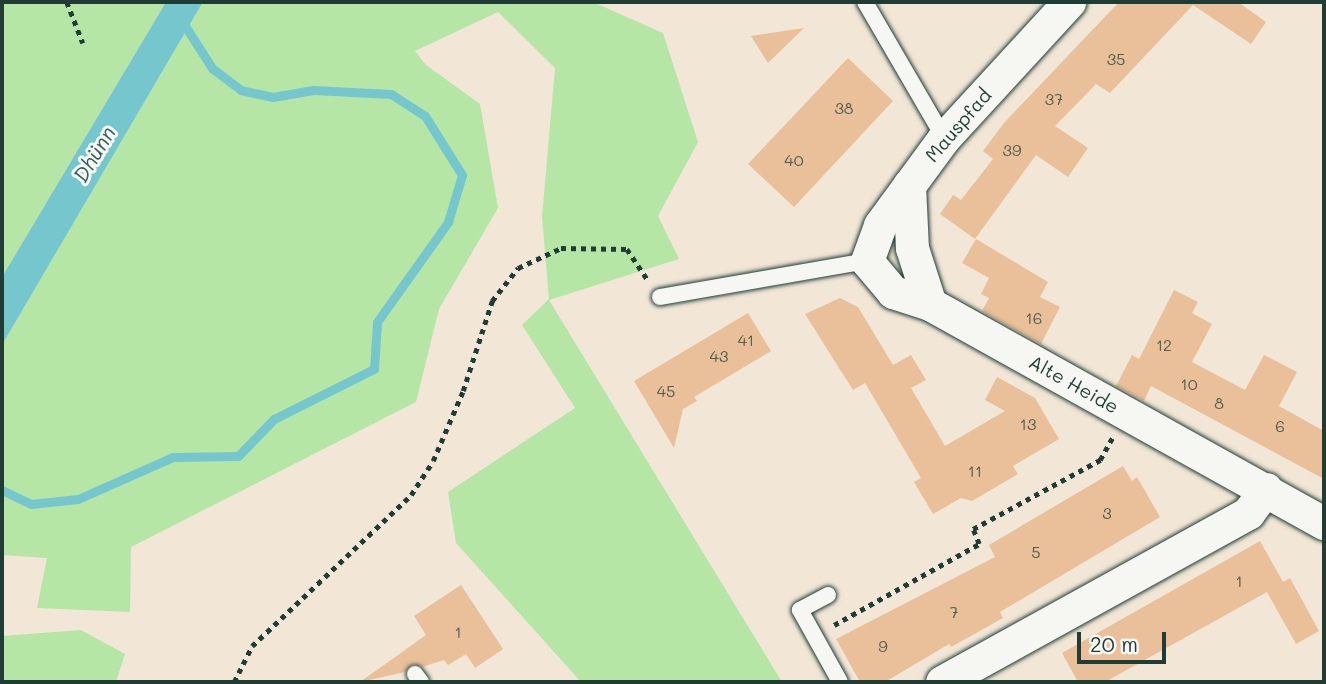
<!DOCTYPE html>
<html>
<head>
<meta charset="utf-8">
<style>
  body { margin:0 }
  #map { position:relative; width:1326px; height:684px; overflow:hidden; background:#f2e6d7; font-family:Mali,sans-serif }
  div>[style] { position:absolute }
  .green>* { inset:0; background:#b5e6a6 }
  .water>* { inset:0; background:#76c7cd }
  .stream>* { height:9px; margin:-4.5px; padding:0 4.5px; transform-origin:4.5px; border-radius:4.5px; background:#76c7cd }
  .building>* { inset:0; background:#e9c099 }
  .path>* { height:4.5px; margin-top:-2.25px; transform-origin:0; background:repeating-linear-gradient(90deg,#1f3d34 0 5px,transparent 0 10px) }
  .roads { filter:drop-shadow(0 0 2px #1f3d34) drop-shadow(0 0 2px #1f3d34) }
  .service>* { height:16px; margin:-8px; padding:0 8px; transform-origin:8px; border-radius:8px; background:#f6f6f2 }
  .minor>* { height:33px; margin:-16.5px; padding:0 16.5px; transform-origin:16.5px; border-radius:16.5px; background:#f6f6f2 }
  span { translate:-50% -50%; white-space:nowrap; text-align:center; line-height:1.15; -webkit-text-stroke:6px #f6f6f2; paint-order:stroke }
  .number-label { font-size:16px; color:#525e4d }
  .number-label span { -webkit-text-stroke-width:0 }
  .street-label { font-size:19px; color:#1f3d34 }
  .water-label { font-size:21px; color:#35605a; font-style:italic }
  .frame { position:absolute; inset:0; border:4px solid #1f3d34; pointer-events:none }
  .scale { position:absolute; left:1077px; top:632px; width:89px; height:32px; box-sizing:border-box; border:4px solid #1f3d34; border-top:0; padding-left:9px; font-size:21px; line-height:24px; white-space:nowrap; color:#1f3d34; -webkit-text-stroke:5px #f6f6f2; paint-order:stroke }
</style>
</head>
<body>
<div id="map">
  <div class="green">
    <i style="clip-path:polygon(2px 2px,166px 2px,2px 277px)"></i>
    <i style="clip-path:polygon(203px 2px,593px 2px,663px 33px,698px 142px,658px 216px,679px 259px,549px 300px,782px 682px,581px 682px,456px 543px,448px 492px,575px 408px,522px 325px,549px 299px,542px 217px,555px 68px,498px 12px,415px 51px,426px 65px,480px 104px,498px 208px,439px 309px,416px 402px,131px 547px,130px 612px,37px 608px,47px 558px,2px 555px,2px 345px)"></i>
    <i style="clip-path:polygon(81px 630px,125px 654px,116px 682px,2px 682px,2px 636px)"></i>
  </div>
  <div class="water">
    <i style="clip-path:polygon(166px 2px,203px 2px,2px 345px,2px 277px)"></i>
  </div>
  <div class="stream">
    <i style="left:2px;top:490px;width:32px;rotate:26deg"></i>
    <i style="left:31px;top:504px;width:47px;rotate:-6.1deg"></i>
    <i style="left:78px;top:499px;width:104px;rotate:-23.9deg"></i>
    <i style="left:173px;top:457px;width:65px;rotate:-0.9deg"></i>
    <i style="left:238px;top:456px;width:52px;rotate:-45.8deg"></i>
    <i style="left:274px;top:419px;width:112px;rotate:-26.6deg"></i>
    <i style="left:374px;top:369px;width:47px;rotate:-86.3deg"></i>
    <i style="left:377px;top:322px;width:123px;rotate:-54.6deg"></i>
    <i style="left:448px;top:222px;width:49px;rotate:-73.4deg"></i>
    <i style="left:462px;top:175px;width:70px;rotate:-122.1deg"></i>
    <i style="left:425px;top:116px;width:40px;rotate:-147.1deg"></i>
    <i style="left:391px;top:94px;width:78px;rotate:-177.1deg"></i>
    <i style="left:313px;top:90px;width:41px;rotate:170.1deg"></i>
    <i style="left:273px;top:97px;width:33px;rotate:-168deg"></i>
    <i style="left:241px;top:90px;width:36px;rotate:-143deg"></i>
    <i style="left:212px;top:68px;width:59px;rotate:-122.6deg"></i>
  </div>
  <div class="building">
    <i style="clip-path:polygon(1119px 2px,1238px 2px,1266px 22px,1251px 44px,1193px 5px,1110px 93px,1096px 84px,1055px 126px,1088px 148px,1068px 177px,1036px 155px,975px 239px,940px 214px,953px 195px,961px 200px,993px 159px,983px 151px,1004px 123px)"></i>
    <i style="clip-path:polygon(804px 28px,768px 63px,751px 36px)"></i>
    <i style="clip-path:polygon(848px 58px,893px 101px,794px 207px,748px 164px)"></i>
    <i style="clip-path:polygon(976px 239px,1048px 282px,1040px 297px,1060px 307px,1041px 344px,982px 311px,989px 298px,981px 294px,989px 278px,962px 263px)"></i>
    <i style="clip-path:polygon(1174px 290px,1198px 302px,1192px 313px,1212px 324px,1192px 362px,1245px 390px,1264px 355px,1297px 372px,1279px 406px,1324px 431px,1324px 479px,1151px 386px,1144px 401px,1116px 386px,1132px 355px,1139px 359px)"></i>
    <i style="clip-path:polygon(840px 298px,858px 307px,893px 365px,911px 355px,926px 380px,911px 388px,945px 446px,1005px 411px,985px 400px,997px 377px,1035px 398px,1059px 439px,1013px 466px,1018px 474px,972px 501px,961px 498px,933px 514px,914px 482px,921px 478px,865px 383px,853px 390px,805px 314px)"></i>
    <i style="clip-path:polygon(748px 313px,771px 351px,694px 397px,697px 401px,683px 409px,674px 448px,634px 381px)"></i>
    <i style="clip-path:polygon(1123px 466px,1132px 481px,1137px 477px,1160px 517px,1000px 612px,1003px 618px,951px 647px,949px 644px,885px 682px,860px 682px,836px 639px,995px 557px,989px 545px)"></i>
    <i style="clip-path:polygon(1260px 541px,1283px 582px,1290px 578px,1319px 631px,1296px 644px,1267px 592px,1105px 682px,1078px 682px,1062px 653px)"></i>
    <i style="clip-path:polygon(461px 585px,503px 649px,475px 668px,466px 654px,448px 665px,444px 660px,422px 667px,413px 664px,405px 672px,360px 682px,426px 635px,414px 616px)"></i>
  </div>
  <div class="path">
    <i style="left:67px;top:2px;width:44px;rotate:68.7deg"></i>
    <i style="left:834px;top:625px;width:166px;rotate:-29.2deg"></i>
    <i style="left:979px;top:544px;width:16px;rotate:-112deg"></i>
    <i style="left:973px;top:529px;width:145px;rotate:-28.5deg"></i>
    <i style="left:1100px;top:460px;width:25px;rotate:-61deg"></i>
    <i style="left:234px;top:682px;width:40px;rotate:-63.4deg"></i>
    <i style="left:252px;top:646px;width:219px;rotate:-43.5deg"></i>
    <i style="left:411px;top:495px;width:40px;rotate:-57.1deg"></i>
    <i style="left:433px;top:461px;width:76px;rotate:-66.8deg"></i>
    <i style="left:463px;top:391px;width:95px;rotate:-72.1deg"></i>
    <i style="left:492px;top:301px;width:42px;rotate:-51.8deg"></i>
    <i style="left:518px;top:268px;width:47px;rotate:-24.9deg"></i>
    <i style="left:561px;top:248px;width:66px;rotate:0.9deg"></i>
    <i style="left:627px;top:249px;width:37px;rotate:56deg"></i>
  </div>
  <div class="roads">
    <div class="service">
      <i style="left:865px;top:2px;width:157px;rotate:59.8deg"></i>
      <i style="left:660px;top:297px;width:210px;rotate:-9.9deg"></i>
      <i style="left:828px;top:595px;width:32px;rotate:152deg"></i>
      <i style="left:800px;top:610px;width:82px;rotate:60.9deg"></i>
      <i style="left:415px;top:674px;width:10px;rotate:53deg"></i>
    </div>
    <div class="minor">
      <i style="left:909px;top:185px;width:63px;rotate:87.3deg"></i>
      <i style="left:912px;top:248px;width:59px;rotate:72.2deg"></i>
      <i style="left:930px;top:304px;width:451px;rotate:29.1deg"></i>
      <i style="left:930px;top:304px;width:39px;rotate:-162deg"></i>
      <i style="left:893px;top:292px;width:40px;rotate:-130deg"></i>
      <i style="left:867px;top:261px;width:38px;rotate:-70deg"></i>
      <i style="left:880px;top:225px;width:108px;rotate:-53.7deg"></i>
      <i style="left:944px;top:138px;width:185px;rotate:-47.4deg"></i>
      <i style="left:942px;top:682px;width:350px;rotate:-28.9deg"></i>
      <i style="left:1248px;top:513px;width:30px;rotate:-53deg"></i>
    </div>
  </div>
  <div class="number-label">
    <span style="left:1116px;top:59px">35</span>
    <span style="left:1054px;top:99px">37</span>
    <span style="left:844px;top:108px">38</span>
    <span style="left:1012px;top:150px">39</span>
    <span style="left:794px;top:160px">40</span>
    <span style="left:1034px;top:318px">16</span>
    <span style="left:746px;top:340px">41</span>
    <span style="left:1164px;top:345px">12</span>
    <span style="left:719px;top:356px">43</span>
    <span style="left:1189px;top:384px">10</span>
    <span style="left:666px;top:391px">45</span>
    <span style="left:1219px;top:403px">8</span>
    <span style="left:1028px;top:424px">13</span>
    <span style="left:1280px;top:426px">6</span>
    <span style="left:975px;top:471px">11</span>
    <span style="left:1107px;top:513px">3</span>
    <span style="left:1036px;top:552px">5</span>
    <span style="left:1239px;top:581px">1</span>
    <span style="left:954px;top:612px">7</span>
    <span style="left:458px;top:632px">1</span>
    <span style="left:883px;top:646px">9</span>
  </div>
  <div class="street-label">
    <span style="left:958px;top:125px;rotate:-49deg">Mauspfad</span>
    <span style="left:1074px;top:384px;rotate:29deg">Alte Heide</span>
  </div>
  <div class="water-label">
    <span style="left:94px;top:154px;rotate:-59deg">Dhünn</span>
  </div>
  <div class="frame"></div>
  <div class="scale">20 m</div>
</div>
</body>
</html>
